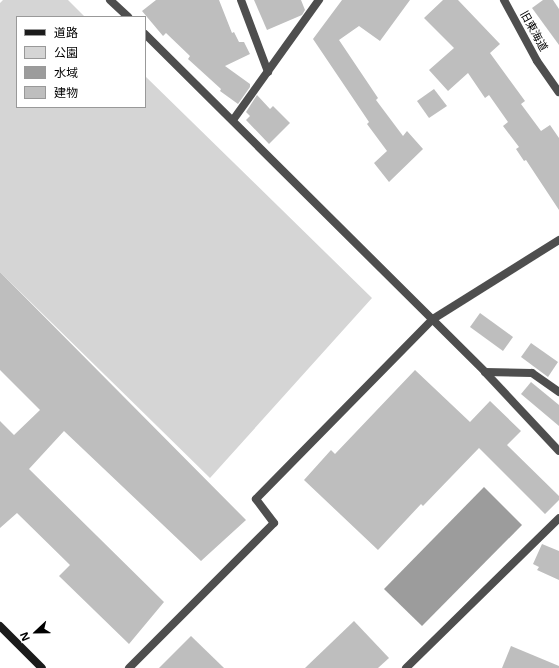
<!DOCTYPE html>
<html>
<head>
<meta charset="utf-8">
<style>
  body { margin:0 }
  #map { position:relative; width:559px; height:668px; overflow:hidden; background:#fff; font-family:"Open Sans","Noto Sans JP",sans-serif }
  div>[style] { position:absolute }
  .green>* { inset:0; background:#d5d5d5 }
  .water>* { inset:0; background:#9c9c9c }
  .building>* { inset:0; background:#bebebe }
  .lane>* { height:8px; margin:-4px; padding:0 4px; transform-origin:4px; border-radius:4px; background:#4e4e4e }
  .street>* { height:8px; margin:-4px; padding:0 4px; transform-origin:4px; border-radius:4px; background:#4e4e4e }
  .secondary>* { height:8px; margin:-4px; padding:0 4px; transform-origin:4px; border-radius:4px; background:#1b1b1b }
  span { translate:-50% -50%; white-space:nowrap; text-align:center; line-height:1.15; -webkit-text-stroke:4px #fff; paint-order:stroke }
  .street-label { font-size:11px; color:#000 }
  .legend { position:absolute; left:16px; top:16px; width:130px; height:92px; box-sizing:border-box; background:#fff; border:1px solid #999; margin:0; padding:5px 7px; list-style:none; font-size:12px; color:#000 }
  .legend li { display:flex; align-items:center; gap:8px; height:20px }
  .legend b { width:20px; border:1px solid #999 }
  .north { position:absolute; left:16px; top:612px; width:40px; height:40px; -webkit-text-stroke:3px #fff; paint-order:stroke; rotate:248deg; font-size:11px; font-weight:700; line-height:16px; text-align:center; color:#000 }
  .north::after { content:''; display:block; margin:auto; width:14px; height:18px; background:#000; clip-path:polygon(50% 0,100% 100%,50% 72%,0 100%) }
</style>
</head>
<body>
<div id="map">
  <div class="green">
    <i style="clip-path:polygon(3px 0,68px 0,85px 17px,17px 17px,17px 107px,145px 107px,145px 76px,372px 298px,210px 478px,0 272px,0 3px)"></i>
  </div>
  <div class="water">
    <i style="clip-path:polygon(484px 487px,522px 525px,422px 626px,384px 589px)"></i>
  </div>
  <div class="building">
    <i style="clip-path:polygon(156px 0,219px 0,232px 33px,234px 32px,239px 42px,244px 42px,250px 54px,225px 66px,250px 84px,250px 87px,238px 104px,220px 91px,221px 89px,188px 59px,190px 56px,166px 33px,163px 36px,142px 11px)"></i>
    <i style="clip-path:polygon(254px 0,301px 0,305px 10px,302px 15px,267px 30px)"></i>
    <i style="clip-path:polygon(342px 0,410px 0,380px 41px,359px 26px,339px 40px,378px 98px,376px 100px,403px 136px,407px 131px,423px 149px,389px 182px,374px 163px,387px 151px,367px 124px,369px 122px,313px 39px)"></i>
    <i style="clip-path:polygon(443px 0,458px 0,500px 44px,490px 53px,525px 101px,521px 104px,541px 131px,550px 125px,559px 138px,559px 210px,526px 160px,524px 161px,516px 149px,519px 147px,503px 126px,508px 122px,489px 95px,485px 98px,468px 73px,448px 91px,429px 70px,454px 48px,424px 18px)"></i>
    <i style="clip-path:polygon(543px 0,553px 0,559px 9px,559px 45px,532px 8px)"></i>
    <i style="clip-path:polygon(434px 89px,447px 106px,429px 118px,417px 101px)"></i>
    <i style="clip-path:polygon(257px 95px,270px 109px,273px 106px,290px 123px,269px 144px,246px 120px,250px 116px,246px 112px)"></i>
    <i style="clip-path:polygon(0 272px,246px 520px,201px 561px,64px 431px,29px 469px,164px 602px,129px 644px,59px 576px,70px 565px,17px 513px,0 528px,0 421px,14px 435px,40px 410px,0 370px)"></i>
    <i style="clip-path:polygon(480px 313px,513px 337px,503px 351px,470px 327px)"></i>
    <i style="clip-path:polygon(531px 343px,558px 362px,548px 377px,521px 357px)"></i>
    <i style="clip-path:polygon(415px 370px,470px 422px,490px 401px,521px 431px,507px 445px,559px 496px,559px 500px,545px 514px,479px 448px,423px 506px,421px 504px,378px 550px,304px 480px,331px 450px,335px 454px)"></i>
    <i style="clip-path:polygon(531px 382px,559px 405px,559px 426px,521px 394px)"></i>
    <i style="clip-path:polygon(542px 544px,559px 551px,559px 580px,537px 570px,539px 567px,533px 564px)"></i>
    <i style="clip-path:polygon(354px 621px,389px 658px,378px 668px,305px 668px)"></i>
    <i style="clip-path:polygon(191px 636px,224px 668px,159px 668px)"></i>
    <i style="clip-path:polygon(511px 646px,559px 666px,559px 668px,502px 668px)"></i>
  </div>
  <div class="lane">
    <i style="left:241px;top:0;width:77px;rotate:69.4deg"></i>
    <i style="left:233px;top:120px;width:148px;rotate:-54.4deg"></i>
    <i style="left:485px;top:372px;width:47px;rotate:1.2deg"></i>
    <i style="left:532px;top:373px;width:33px;rotate:35deg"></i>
  </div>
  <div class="street">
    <i style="left:110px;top:0;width:25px;rotate:43deg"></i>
    <i style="left:504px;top:0;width:69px;rotate:61.6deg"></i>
    <i style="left:537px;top:61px;width:38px;rotate:55deg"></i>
    <i style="left:145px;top:34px;width:479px;rotate:44.8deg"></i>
    <i style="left:485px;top:372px;width:108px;rotate:46.9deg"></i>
    <i style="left:129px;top:668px;width:205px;rotate:-45deg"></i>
    <i style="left:274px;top:523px;width:30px;rotate:-127deg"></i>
    <i style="left:256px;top:499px;width:252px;rotate:-45.5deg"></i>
    <i style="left:433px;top:319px;width:149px;rotate:-32.1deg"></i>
    <i style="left:406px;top:668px;width:214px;rotate:-44.4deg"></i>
  </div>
  <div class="secondary">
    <i style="left:0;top:626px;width:59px;rotate:45deg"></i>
  </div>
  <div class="street-label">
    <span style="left:534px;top:31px;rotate:61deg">旧東海道</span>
  </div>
  <ul class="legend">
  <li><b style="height:5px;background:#1b1b1b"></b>道路</li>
  <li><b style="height:11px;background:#d5d5d5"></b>公園</li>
  <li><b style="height:11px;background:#9c9c9c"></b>水域</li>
  <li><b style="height:11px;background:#bebebe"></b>建物</li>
  </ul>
  <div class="north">N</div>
</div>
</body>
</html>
